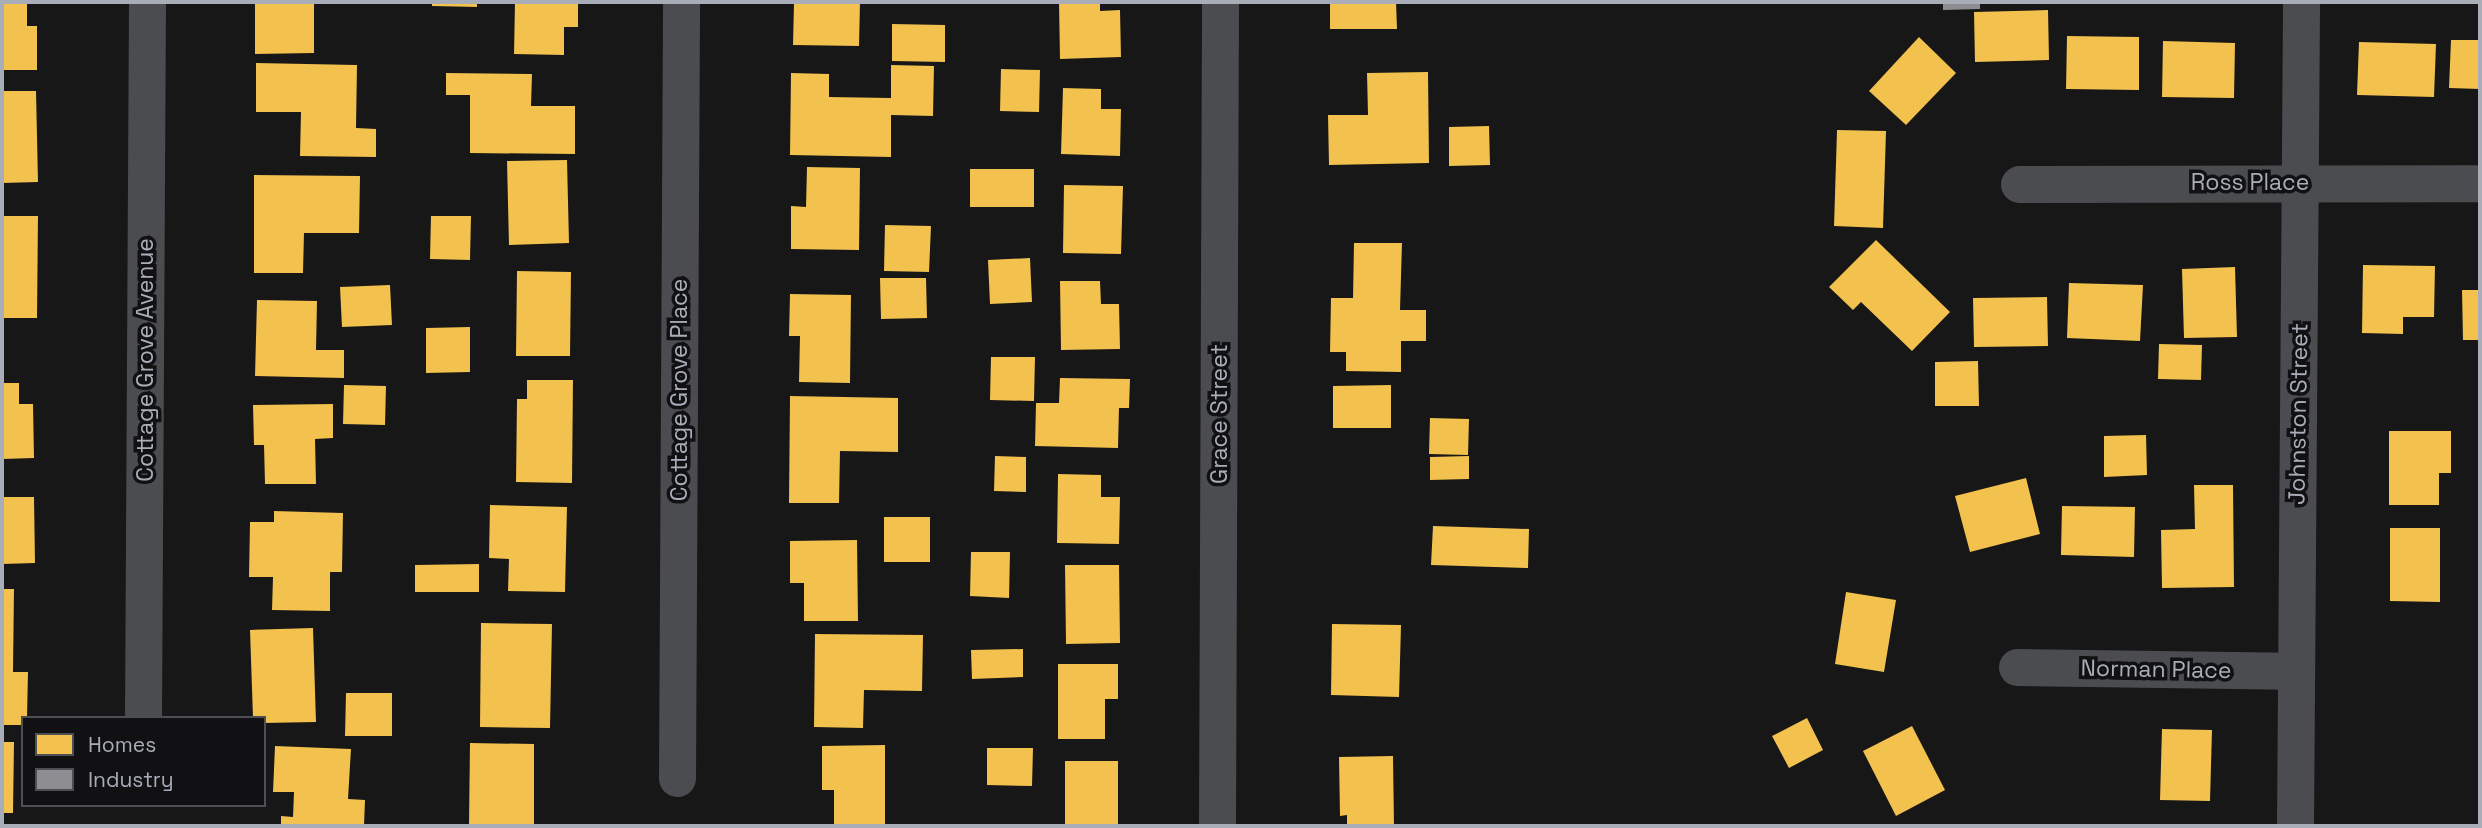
<!DOCTYPE html>
<html>
<head>
<meta charset="utf-8">
<style>
  body { margin:0 }
  #map { position:relative; width:2482px; height:828px; overflow:hidden; background:#171717; font-family:"Space Grotesk",sans-serif }
  div>[style] { position:absolute }
  .homes>* { inset:0; background:#f2c14e }
  .industry>* { inset:0; background:#8d8d92 }
  .minor>* { height:37px; margin:-18.5px; padding:0 18.5px; transform-origin:18.5px; border-radius:18.5px; background:#4b4c50 }
  span { translate:-50% -50%; white-space:nowrap; text-align:center; line-height:1.15; -webkit-text-stroke:7px #111113; paint-order:stroke }
  .street-label { font-size:23px; color:#a8adb8 }
  .frame { position:absolute; inset:0; border:4px solid #a8adb8; pointer-events:none }
  .legend { position:absolute; left:21px; top:716px; width:245px; height:91px; box-sizing:border-box; background:#111113; border:2px solid #4d4f55; margin:0; padding:9px 12px; list-style:none; font-size:21px; color:#a8adb8 }
  .legend li { display:flex; align-items:center; gap:14px; height:35px }
  .legend b { width:35px; border:2px solid #4d4f55 }
</style>
</head>
<body>
<div id="map">
  <div class="homes">
    <i style="clip-path:polygon(2px 2px,27px 2px,27px 26px,37px 26px,37px 70px,2px 70px)"></i>
    <i style="clip-path:polygon(255px 2px,314px 2px,314px 53px,255px 54px)"></i>
    <i style="clip-path:polygon(432px 2px,477px 2px,477px 7px,432px 6px)"></i>
    <i style="clip-path:polygon(515px 2px,578px 2px,578px 27px,564px 27px,564px 55px,514px 54px)"></i>
    <i style="clip-path:polygon(860px 2px,859px 46px,793px 45px,794px 3px)"></i>
    <i style="clip-path:polygon(1059px 2px,1100px 2px,1100px 11px,1120px 10px,1121px 57px,1060px 59px)"></i>
    <i style="clip-path:polygon(1330px 2px,1396px 2px,1397px 29px,1330px 29px)"></i>
    <i style="clip-path:polygon(2048px 10px,2049px 60px,1975px 62px,1974px 12px)"></i>
    <i style="clip-path:polygon(892px 24px,945px 25px,945px 62px,892px 61px)"></i>
    <i style="clip-path:polygon(2067px 36px,2139px 37px,2139px 90px,2066px 89px)"></i>
    <i style="clip-path:polygon(1919px 37px,1956px 73px,1906px 125px,1869px 91px)"></i>
    <i style="clip-path:polygon(2451px 40px,2480px 40px,2480px 89px,2449px 88px)"></i>
    <i style="clip-path:polygon(2163px 41px,2235px 43px,2234px 98px,2162px 97px)"></i>
    <i style="clip-path:polygon(2359px 42px,2436px 44px,2434px 97px,2357px 95px)"></i>
    <i style="clip-path:polygon(256px 63px,357px 65px,356px 128px,376px 129px,376px 157px,300px 156px,301px 112px,256px 112px)"></i>
    <i style="clip-path:polygon(891px 65px,934px 66px,933px 116px,891px 115px,891px 157px,790px 155px,791px 73px,829px 74px,829px 97px,891px 98px)"></i>
    <i style="clip-path:polygon(1001px 69px,1040px 70px,1039px 112px,1000px 111px)"></i>
    <i style="clip-path:polygon(1428px 72px,1429px 163px,1329px 165px,1328px 115px,1368px 115px,1367px 73px)"></i>
    <i style="clip-path:polygon(446px 73px,532px 74px,531px 106px,575px 106px,575px 154px,470px 153px,470px 95px,446px 95px)"></i>
    <i style="clip-path:polygon(1063px 88px,1101px 89px,1101px 109px,1121px 109px,1120px 156px,1061px 154px)"></i>
    <i style="clip-path:polygon(2px 91px,36px 91px,38px 182px,2px 183px)"></i>
    <i style="clip-path:polygon(1489px 126px,1490px 165px,1449px 166px,1449px 127px)"></i>
    <i style="clip-path:polygon(1837px 130px,1886px 131px,1883px 228px,1834px 226px)"></i>
    <i style="clip-path:polygon(567px 160px,569px 243px,509px 245px,507px 161px)"></i>
    <i style="clip-path:polygon(807px 167px,860px 168px,859px 250px,791px 249px,791px 206px,806px 207px)"></i>
    <i style="clip-path:polygon(970px 169px,1034px 169px,1034px 207px,970px 207px)"></i>
    <i style="clip-path:polygon(254px 175px,360px 176px,359px 233px,304px 233px,303px 273px,254px 273px)"></i>
    <i style="clip-path:polygon(1064px 185px,1123px 186px,1121px 254px,1063px 253px)"></i>
    <i style="clip-path:polygon(2px 216px,38px 216px,37px 318px,2px 318px)"></i>
    <i style="clip-path:polygon(431px 216px,471px 216px,470px 260px,430px 259px)"></i>
    <i style="clip-path:polygon(885px 225px,931px 226px,929px 272px,884px 271px)"></i>
    <i style="clip-path:polygon(1876px 240px,1950px 312px,1912px 351px,1861px 302px,1853px 310px,1829px 287px)"></i>
    <i style="clip-path:polygon(1354px 243px,1402px 243px,1400px 310px,1426px 310px,1426px 341px,1401px 341px,1401px 372px,1346px 371px,1346px 352px,1330px 352px,1331px 298px,1353px 298px)"></i>
    <i style="clip-path:polygon(1030px 258px,1032px 302px,990px 304px,988px 260px)"></i>
    <i style="clip-path:polygon(2363px 265px,2435px 266px,2434px 317px,2403px 317px,2403px 334px,2362px 333px)"></i>
    <i style="clip-path:polygon(2235px 267px,2237px 337px,2184px 338px,2182px 269px)"></i>
    <i style="clip-path:polygon(517px 271px,571px 272px,570px 356px,516px 356px)"></i>
    <i style="clip-path:polygon(880px 278px,926px 278px,927px 318px,881px 319px)"></i>
    <i style="clip-path:polygon(1060px 281px,1100px 281px,1101px 304px,1119px 304px,1120px 349px,1061px 350px)"></i>
    <i style="clip-path:polygon(2069px 283px,2143px 285px,2140px 341px,2067px 338px)"></i>
    <i style="clip-path:polygon(390px 285px,392px 325px,342px 327px,340px 287px)"></i>
    <i style="clip-path:polygon(2462px 290px,2480px 290px,2480px 340px,2463px 340px)"></i>
    <i style="clip-path:polygon(790px 294px,851px 295px,850px 383px,799px 382px,800px 336px,789px 336px)"></i>
    <i style="clip-path:polygon(2047px 297px,2048px 346px,1974px 347px,1973px 298px)"></i>
    <i style="clip-path:polygon(257px 300px,317px 301px,316px 350px,344px 350px,344px 378px,255px 376px)"></i>
    <i style="clip-path:polygon(470px 327px,470px 372px,426px 373px,426px 328px)"></i>
    <i style="clip-path:polygon(2159px 344px,2202px 345px,2201px 380px,2158px 379px)"></i>
    <i style="clip-path:polygon(991px 357px,1035px 357px,1034px 401px,990px 400px)"></i>
    <i style="clip-path:polygon(1978px 361px,1979px 406px,1935px 406px,1935px 362px)"></i>
    <i style="clip-path:polygon(1060px 378px,1130px 379px,1129px 408px,1119px 408px,1118px 448px,1035px 446px,1036px 403px,1059px 403px)"></i>
    <i style="clip-path:polygon(527px 380px,573px 380px,572px 483px,516px 482px,517px 399px,527px 399px)"></i>
    <i style="clip-path:polygon(2px 383px,19px 383px,19px 404px,33px 404px,34px 458px,2px 459px)"></i>
    <i style="clip-path:polygon(344px 385px,386px 386px,385px 425px,343px 424px)"></i>
    <i style="clip-path:polygon(1391px 385px,1391px 428px,1333px 428px,1333px 386px)"></i>
    <i style="clip-path:polygon(790px 396px,898px 398px,898px 452px,840px 451px,839px 503px,789px 503px)"></i>
    <i style="clip-path:polygon(333px 404px,333px 438px,315px 439px,316px 484px,265px 484px,264px 445px,254px 445px,253px 405px)"></i>
    <i style="clip-path:polygon(1430px 418px,1469px 419px,1468px 455px,1429px 454px)"></i>
    <i style="clip-path:polygon(2389px 431px,2451px 431px,2451px 473px,2439px 473px,2439px 505px,2389px 505px)"></i>
    <i style="clip-path:polygon(2146px 435px,2147px 475px,2104px 477px,2104px 436px)"></i>
    <i style="clip-path:polygon(995px 456px,1026px 457px,1026px 492px,994px 491px)"></i>
    <i style="clip-path:polygon(1469px 456px,1469px 479px,1430px 480px,1430px 457px)"></i>
    <i style="clip-path:polygon(1058px 474px,1101px 475px,1101px 497px,1120px 497px,1119px 544px,1057px 543px)"></i>
    <i style="clip-path:polygon(2026px 478px,2040px 534px,1970px 552px,1955px 496px)"></i>
    <i style="clip-path:polygon(2194px 485px,2233px 485px,2234px 587px,2162px 588px,2161px 530px,2195px 529px)"></i>
    <i style="clip-path:polygon(2px 497px,34px 497px,35px 563px,2px 564px)"></i>
    <i style="clip-path:polygon(490px 505px,567px 507px,565px 592px,508px 591px,509px 559px,489px 558px)"></i>
    <i style="clip-path:polygon(2062px 506px,2135px 507px,2134px 557px,2061px 555px)"></i>
    <i style="clip-path:polygon(274px 511px,343px 513px,342px 572px,330px 572px,330px 611px,272px 610px,273px 577px,249px 577px,250px 522px,274px 522px)"></i>
    <i style="clip-path:polygon(884px 517px,930px 517px,930px 562px,884px 562px)"></i>
    <i style="clip-path:polygon(1433px 526px,1529px 529px,1528px 568px,1431px 565px)"></i>
    <i style="clip-path:polygon(2390px 528px,2440px 528px,2440px 602px,2390px 601px)"></i>
    <i style="clip-path:polygon(857px 540px,858px 621px,804px 621px,804px 583px,790px 583px,790px 541px)"></i>
    <i style="clip-path:polygon(971px 552px,1010px 552px,1009px 598px,970px 596px)"></i>
    <i style="clip-path:polygon(479px 564px,479px 592px,415px 592px,415px 565px)"></i>
    <i style="clip-path:polygon(1065px 565px,1119px 565px,1120px 643px,1066px 644px)"></i>
    <i style="clip-path:polygon(2px 589px,14px 589px,13px 672px,28px 672px,27px 718px,23px 718px,23px 725px,2px 725px)"></i>
    <i style="clip-path:polygon(1846px 592px,1896px 600px,1884px 672px,1835px 664px)"></i>
    <i style="clip-path:polygon(481px 623px,552px 624px,550px 728px,480px 727px)"></i>
    <i style="clip-path:polygon(1332px 624px,1401px 625px,1399px 697px,1331px 695px)"></i>
    <i style="clip-path:polygon(313px 628px,316px 722px,264px 723px,264px 718px,253px 718px,250px 630px)"></i>
    <i style="clip-path:polygon(815px 634px,923px 635px,922px 691px,864px 690px,863px 728px,814px 727px)"></i>
    <i style="clip-path:polygon(1023px 649px,1023px 677px,972px 679px,971px 650px)"></i>
    <i style="clip-path:polygon(1058px 664px,1118px 664px,1118px 699px,1105px 699px,1105px 739px,1058px 739px)"></i>
    <i style="clip-path:polygon(346px 693px,392px 693px,392px 736px,345px 736px)"></i>
    <i style="clip-path:polygon(1807px 718px,1823px 750px,1789px 768px,1772px 736px)"></i>
    <i style="clip-path:polygon(1912px 726px,1945px 790px,1896px 816px,1863px 751px)"></i>
    <i style="clip-path:polygon(2162px 729px,2212px 730px,2210px 801px,2160px 800px)"></i>
    <i style="clip-path:polygon(2px 742px,14px 742px,13px 813px,2px 813px)"></i>
    <i style="clip-path:polygon(470px 743px,534px 744px,534px 826px,469px 826px)"></i>
    <i style="clip-path:polygon(885px 745px,885px 826px,834px 826px,834px 790px,822px 790px,822px 746px)"></i>
    <i style="clip-path:polygon(275px 746px,351px 749px,348px 799px,365px 800px,364px 826px,281px 826px,281px 816px,293px 817px,294px 792px,273px 792px)"></i>
    <i style="clip-path:polygon(987px 748px,1033px 748px,1032px 786px,987px 785px)"></i>
    <i style="clip-path:polygon(1393px 756px,1394px 826px,1347px 826px,1347px 815px,1340px 816px,1339px 757px)"></i>
    <i style="clip-path:polygon(1065px 761px,1118px 761px,1118px 826px,1065px 826px)"></i>
  </div>
  <div class="industry">
    <i style="clip-path:polygon(1943px 2px,1980px 2px,1980px 9px,1943px 10px)"></i>
  </div>
  <div class="minor">
    <i style="left:2019px;top:184px;width:461px;rotate:-0.1deg"></i>
    <i style="left:2017px;top:667px;width:278px;rotate:0.8deg"></i>
    <i style="left:143px;top:718px;width:716px;rotate:-89.68deg"></i>
    <i style="left:677px;top:778px;width:776px;rotate:-89.7deg"></i>
    <i style="left:1217px;top:826px;width:824px;rotate:-89.79deg"></i>
    <i style="left:2295px;top:826px;width:824px;rotate:-89.58deg"></i>
  </div>
  <div class="street-label">
    <span style="left:2250px;top:182px">Ross Place</span>
    <span style="left:145px;top:360px;rotate:-90deg">Cottage Grove Avenue</span>
    <span style="left:679px;top:390px;rotate:-90deg">Cottage Grove Place</span>
    <span style="left:1219px;top:414px;rotate:-90deg">Grace Street</span>
    <span style="left:2298px;top:414px;rotate:-89deg">Johnston Street</span>
    <span style="left:2156px;top:669px;rotate:1deg">Norman Place</span>
  </div>
  <div class="frame"></div>
  <ul class="legend">
  <li><b style="height:19px;background:#f2c14e"></b>Homes</li>
  <li><b style="height:19px;background:#8d8d92"></b>Industry</li>
  </ul>
</div>
</body>
</html>
